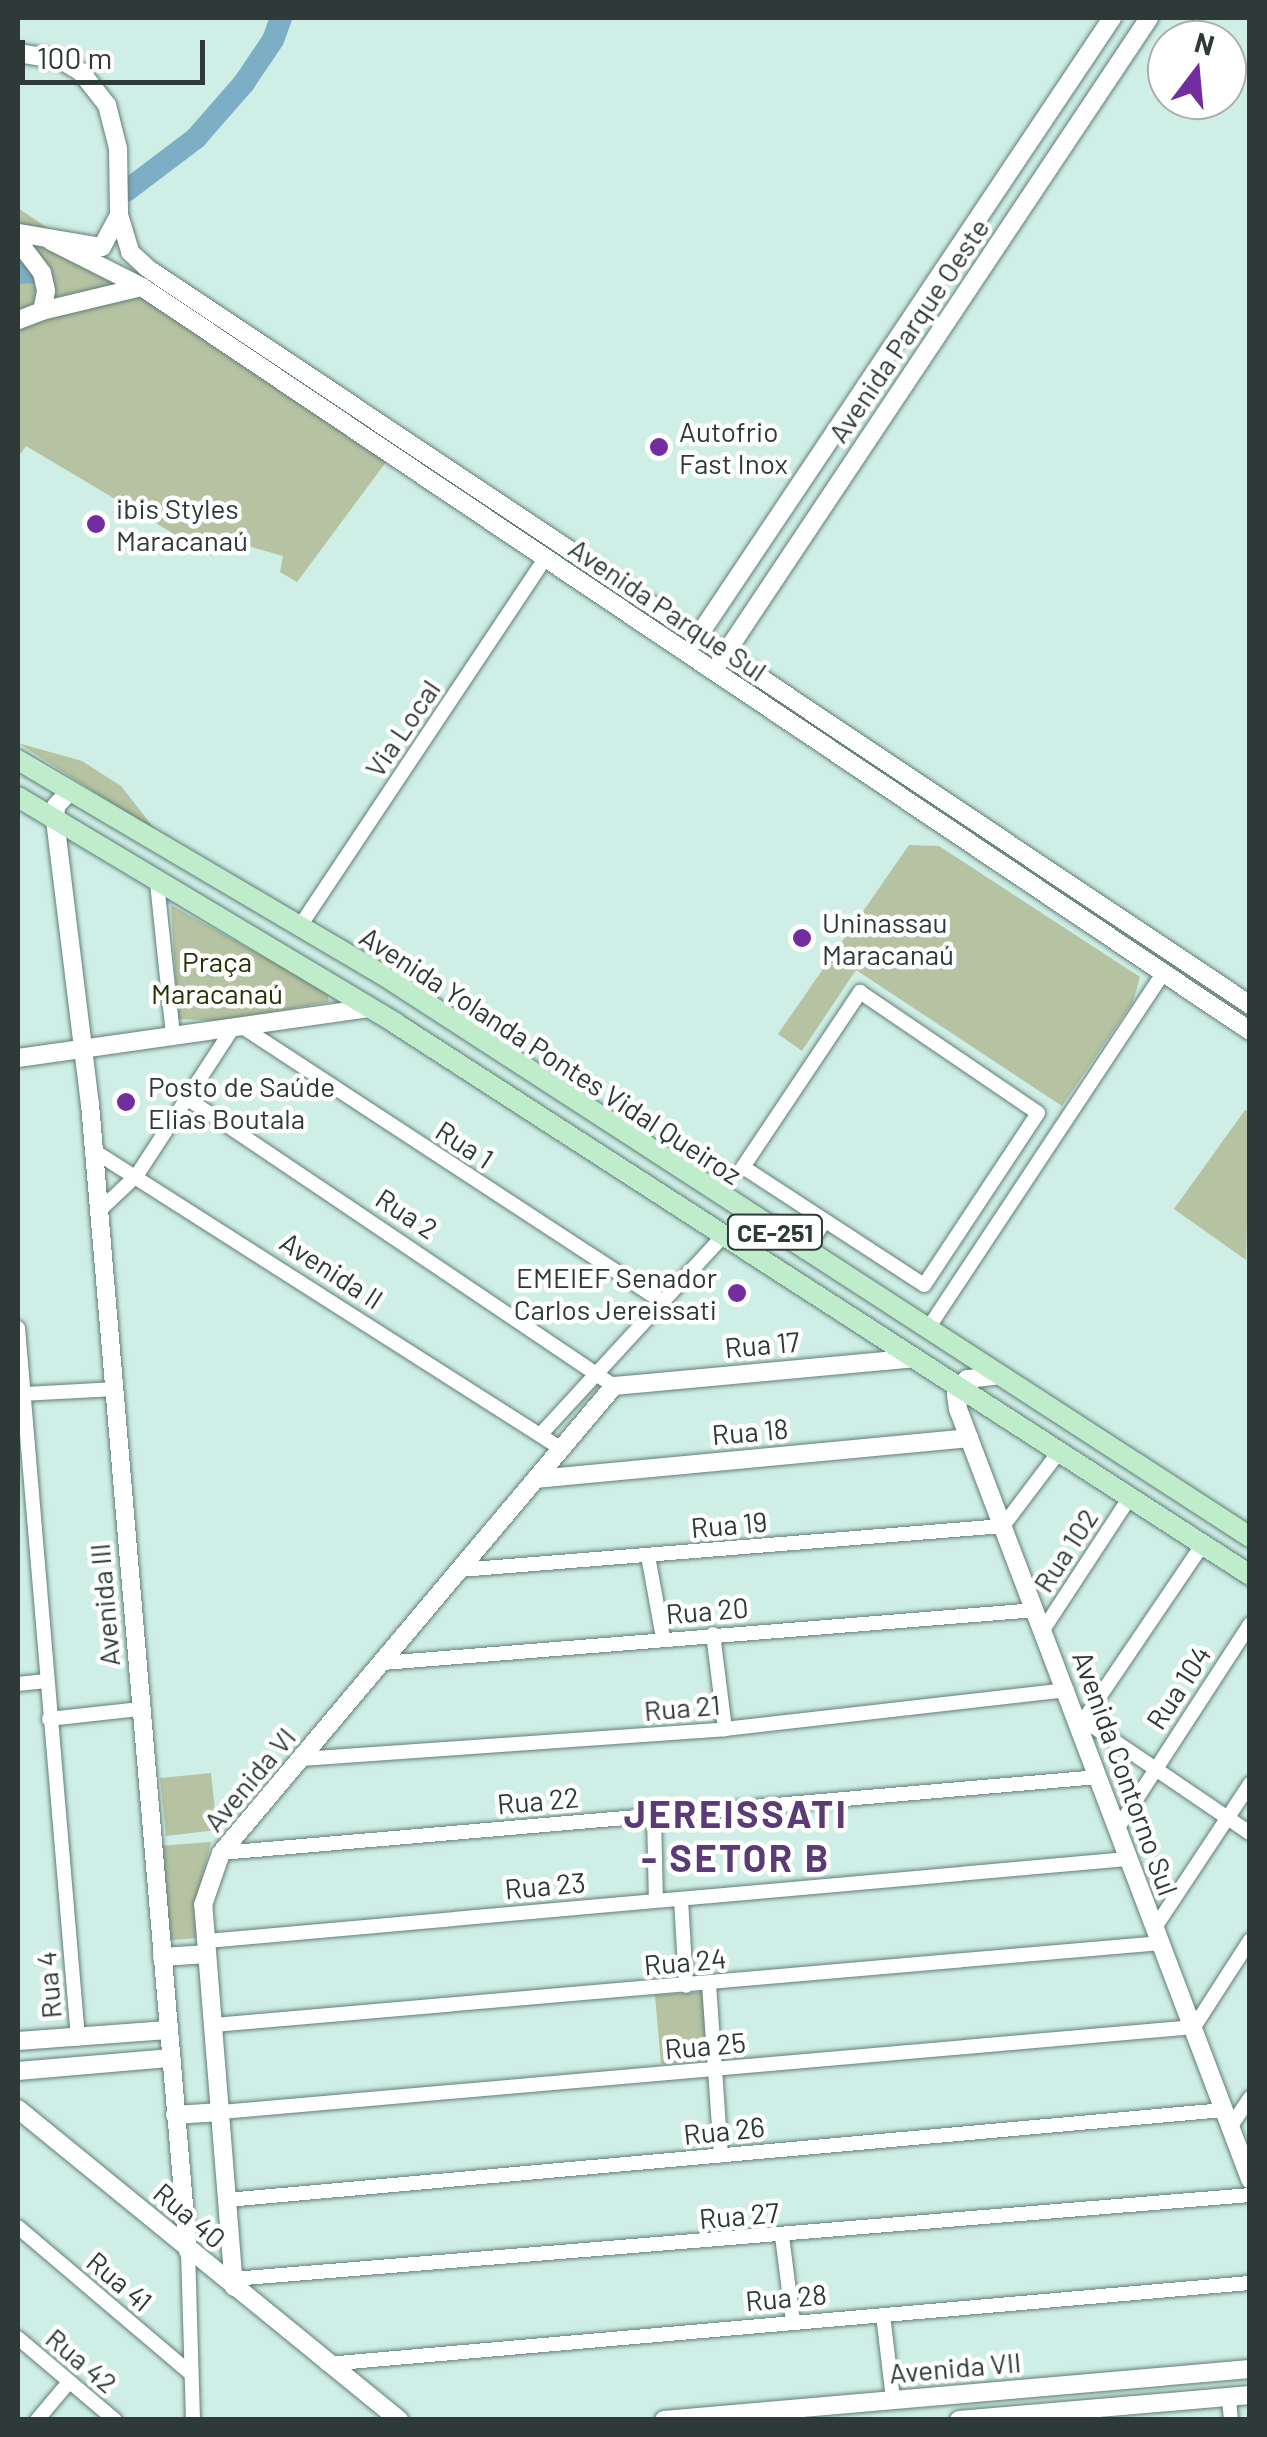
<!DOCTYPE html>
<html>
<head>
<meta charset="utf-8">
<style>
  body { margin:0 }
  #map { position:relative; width:1267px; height:2437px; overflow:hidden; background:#ceeee6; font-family:Barlow,sans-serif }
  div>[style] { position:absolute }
  .green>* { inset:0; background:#b5c3a2 }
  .river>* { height:22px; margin:-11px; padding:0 11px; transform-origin:11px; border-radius:11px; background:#7caec6 }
  .roads { filter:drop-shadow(0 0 2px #617e77) drop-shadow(0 0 2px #617e77) }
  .minor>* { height:14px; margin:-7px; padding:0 7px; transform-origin:7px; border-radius:7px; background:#fff }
  .tertiary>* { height:18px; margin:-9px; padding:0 9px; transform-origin:9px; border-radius:9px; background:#fff }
  .primary>* { height:20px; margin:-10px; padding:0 10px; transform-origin:10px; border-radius:10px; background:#bfedcb }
  .dots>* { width:28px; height:28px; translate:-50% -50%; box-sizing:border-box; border:5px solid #fff; border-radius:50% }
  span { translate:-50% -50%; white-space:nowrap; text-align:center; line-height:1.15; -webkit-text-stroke:9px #fff; paint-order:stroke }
  .shield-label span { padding:2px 8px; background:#fff; border:2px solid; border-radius:8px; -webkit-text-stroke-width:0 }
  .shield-label { font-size:25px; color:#2d3a37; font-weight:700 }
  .street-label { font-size:28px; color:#2d3a37 }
  .poi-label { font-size:28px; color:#2d3a37 }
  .left { translate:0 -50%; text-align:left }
  .right { translate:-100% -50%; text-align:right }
  .park-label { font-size:28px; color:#223200 }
  .district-label { font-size:38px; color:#5b3b75; font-weight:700; letter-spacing:2.5px }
  .frame { position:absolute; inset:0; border:20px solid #2d3a37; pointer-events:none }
  .north { position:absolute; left:1147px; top:20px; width:100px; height:100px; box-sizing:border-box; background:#fff; border:2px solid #abb0af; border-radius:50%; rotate:16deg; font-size:28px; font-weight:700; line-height:40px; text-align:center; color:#2d3a37 }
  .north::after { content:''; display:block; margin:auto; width:35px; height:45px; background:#722da1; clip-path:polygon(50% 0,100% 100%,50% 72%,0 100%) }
  .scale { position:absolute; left:20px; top:40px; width:185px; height:45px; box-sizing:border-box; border:5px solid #2d3a37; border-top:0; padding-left:12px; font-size:30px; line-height:35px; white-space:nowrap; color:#2d3a37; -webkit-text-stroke:8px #fff; paint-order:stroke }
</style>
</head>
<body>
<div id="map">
  <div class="green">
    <i style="clip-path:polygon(18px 208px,389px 458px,297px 582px,280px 572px,283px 556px,216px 537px,211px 556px,26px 446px,18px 457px)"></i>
    <i style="clip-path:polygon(18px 743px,82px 761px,121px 786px,157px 832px)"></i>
    <i style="clip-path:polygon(909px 845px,939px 846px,1140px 977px,1133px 1002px,1062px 1106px,856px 970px,802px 1051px,778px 1034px)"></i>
    <i style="clip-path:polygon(171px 905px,327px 992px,329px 1002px,222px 1021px,178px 1019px)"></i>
    <i style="clip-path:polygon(1245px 1110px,1250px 1113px,1246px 1260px,1174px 1209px)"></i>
    <i style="clip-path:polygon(211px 1773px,217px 1830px,166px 1836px,160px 1778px)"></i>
    <i style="clip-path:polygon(211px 1842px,198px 1896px,198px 1938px,173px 1940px,165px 1935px,158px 1846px)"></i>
    <i style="clip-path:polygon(703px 1992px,708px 2060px,661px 2064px,655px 1995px)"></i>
  </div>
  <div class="river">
    <i style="left:126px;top:191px;width:88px;rotate:-37.1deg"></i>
    <i style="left:196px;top:138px;width:73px;rotate:-48.9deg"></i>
    <i style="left:244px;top:83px;width:52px;rotate:-56deg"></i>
    <i style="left:273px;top:40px;width:23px;rotate:-70deg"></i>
    <i style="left:18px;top:273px;width:20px;rotate:-3deg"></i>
  </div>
  <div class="roads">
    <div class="minor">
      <i style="left:157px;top:883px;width:154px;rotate:84deg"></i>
      <i style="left:300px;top:926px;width:442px;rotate:-56.3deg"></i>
      <i style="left:860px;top:992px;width:215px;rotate:34.2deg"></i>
      <i style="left:1038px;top:1113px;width:206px;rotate:123.5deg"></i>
      <i style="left:924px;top:1285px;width:216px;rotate:-146.9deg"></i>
      <i style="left:743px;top:1167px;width:211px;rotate:-56.2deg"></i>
      <i style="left:244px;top:1028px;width:497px;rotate:33.2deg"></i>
      <i style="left:188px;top:1099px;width:514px;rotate:33.97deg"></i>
      <i style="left:94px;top:1151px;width:553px;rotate:32.51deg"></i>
      <i style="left:99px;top:1211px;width:52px;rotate:-43.5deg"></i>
      <i style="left:137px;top:1175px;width:174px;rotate:-56.9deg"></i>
      <i style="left:805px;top:1252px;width:34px;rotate:-58deg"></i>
      <i style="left:929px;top:1327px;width:424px;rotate:-56.5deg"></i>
      <i style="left:18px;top:1328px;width:713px;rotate:85.17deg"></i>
      <i style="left:23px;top:1394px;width:91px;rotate:-3.1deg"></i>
      <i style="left:541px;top:1434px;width:270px;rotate:-47.4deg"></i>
      <i style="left:648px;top:1556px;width:83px;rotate:79.6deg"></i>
      <i style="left:460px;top:1570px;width:545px;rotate:-4.63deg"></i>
      <i style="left:1003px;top:1526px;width:93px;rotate:-52.9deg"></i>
      <i style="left:1043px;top:1630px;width:159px;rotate:-56.8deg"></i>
      <i style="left:713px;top:1634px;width:96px;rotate:82.8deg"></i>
      <i style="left:383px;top:1663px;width:655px;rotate:-4.64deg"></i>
      <i style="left:18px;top:1684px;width:28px;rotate:-6deg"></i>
      <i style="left:49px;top:1719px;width:92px;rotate:-6.3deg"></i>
      <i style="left:1085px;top:1721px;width:199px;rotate:34.2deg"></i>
      <i style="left:1079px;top:1727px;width:221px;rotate:-55.9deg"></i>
      <i style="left:301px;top:1759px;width:425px;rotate:-4deg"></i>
      <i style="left:725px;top:1729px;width:344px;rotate:-6.5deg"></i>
      <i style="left:654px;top:1815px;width:85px;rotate:88.7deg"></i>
      <i style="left:1117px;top:1829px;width:244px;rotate:-57deg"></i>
      <i style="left:221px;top:1853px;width:880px;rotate:-4.95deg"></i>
      <i style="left:681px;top:1899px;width:87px;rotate:86.7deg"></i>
      <i style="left:1154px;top:1929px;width:174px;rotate:-56.5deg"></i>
      <i style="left:207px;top:1941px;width:924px;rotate:-5.09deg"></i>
      <i style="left:709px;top:1984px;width:172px;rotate:86deg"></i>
      <i style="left:214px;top:2025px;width:951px;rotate:-4.95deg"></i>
      <i style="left:221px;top:2112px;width:977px;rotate:-4.99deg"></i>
      <i style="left:1194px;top:2027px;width:103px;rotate:-57.2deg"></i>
      <i style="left:1231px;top:2126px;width:34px;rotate:-56deg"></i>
      <i style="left:227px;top:2200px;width:1001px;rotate:-5.16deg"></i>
      <i style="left:18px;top:2227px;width:226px;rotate:40.3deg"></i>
      <i style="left:782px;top:2236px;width:87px;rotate:82.7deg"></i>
      <i style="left:188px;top:2251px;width:169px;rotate:88.3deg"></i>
      <i style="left:233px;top:2279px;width:1020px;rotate:-4.72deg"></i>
      <i style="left:883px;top:2315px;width:85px;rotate:83.2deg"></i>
      <i style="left:18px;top:2338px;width:127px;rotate:40.2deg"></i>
      <i style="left:327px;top:2364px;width:927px;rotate:-5.02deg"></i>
      <i style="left:1229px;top:2398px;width:22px;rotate:85deg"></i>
      <i style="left:37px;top:2420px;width:50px;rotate:-49.9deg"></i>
    </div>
    <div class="tertiary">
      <i style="left:18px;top:53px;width:44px;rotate:9.2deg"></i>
      <i style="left:61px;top:60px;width:23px;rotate:31deg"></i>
      <i style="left:81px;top:72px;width:42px;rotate:51.8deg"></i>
      <i style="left:107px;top:105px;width:44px;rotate:75.7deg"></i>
      <i style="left:118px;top:148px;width:67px;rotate:89.1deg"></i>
      <i style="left:119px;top:215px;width:39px;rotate:73deg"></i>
      <i style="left:130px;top:252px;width:23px;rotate:43deg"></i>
      <i style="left:147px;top:268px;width:1327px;rotate:33.75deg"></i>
      <i style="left:18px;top:233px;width:85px;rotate:9.5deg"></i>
      <i style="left:102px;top:247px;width:36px;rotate:-62deg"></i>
      <i style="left:18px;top:241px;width:40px;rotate:53deg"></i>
      <i style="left:42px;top:273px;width:18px;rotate:77deg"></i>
      <i style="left:46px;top:291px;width:20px;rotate:101deg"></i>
      <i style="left:42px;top:311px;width:26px;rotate:159deg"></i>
      <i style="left:51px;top:241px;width:102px;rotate:26.8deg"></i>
      <i style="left:142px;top:287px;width:1335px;rotate:33.88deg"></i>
      <i style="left:42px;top:311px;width:103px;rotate:-13.5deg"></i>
      <i style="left:695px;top:641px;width:750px;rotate:-56.2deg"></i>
      <i style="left:721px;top:660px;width:772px;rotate:-56.31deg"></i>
      <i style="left:69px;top:792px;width:19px;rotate:133deg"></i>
      <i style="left:56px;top:806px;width:14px;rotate:94deg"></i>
      <i style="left:55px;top:820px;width:286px;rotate:83deg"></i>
      <i style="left:90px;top:1104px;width:1151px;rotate:85.12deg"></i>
      <i style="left:18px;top:1058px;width:356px;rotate:-8.1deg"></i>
      <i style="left:1001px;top:1375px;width:34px;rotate:173deg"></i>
      <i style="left:967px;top:1379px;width:19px;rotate:125deg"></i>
      <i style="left:956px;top:1395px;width:14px;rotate:82deg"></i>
      <i style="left:958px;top:1409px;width:824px;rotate:69.23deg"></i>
      <i style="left:536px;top:1479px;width:435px;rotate:-5.4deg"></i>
      <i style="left:162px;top:1957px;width:45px;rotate:-3.8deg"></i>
      <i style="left:18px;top:2041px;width:150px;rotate:-4.2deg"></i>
      <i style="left:18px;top:2071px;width:154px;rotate:-4.9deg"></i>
      <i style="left:18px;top:2109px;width:492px;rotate:39.2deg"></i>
      <i style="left:175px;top:2115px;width:46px;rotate:-3.7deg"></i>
      <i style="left:234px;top:2287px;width:383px;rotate:-94.6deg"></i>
      <i style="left:203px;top:1905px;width:55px;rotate:-70.9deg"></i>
      <i style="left:221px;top:1853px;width:610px;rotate:-49.92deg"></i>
      <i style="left:614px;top:1386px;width:301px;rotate:-5.3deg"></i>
      <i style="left:664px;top:2420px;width:588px;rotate:-4.97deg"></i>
      <i style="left:959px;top:2420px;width:292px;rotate:-4.9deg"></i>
    </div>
    <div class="primary">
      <i style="left:18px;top:760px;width:433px;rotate:30.5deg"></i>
      <i style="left:391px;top:980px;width:1024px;rotate:32.96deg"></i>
      <i style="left:18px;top:797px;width:440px;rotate:30.9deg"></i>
      <i style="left:395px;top:1023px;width:1018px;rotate:32.85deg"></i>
    </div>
  </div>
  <div class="dots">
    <i style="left:659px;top:447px;background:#722da1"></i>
    <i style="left:96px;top:524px;background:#722da1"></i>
    <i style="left:802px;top:938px;background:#722da1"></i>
    <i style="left:126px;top:1102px;background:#722da1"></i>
    <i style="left:737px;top:1293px;background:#722da1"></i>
  </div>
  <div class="shield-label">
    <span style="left:775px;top:1232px">CE-251</span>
  </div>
  <div class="street-label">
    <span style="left:908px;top:330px;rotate:-56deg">Avenida Parque Oeste</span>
    <span style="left:668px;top:609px;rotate:34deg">Avenida Parque Sul</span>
    <span style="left:402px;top:728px;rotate:-56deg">Via Local</span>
    <span style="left:551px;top:1055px;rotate:33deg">Avenida Yolanda Pontes Vidal Queiroz</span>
    <span style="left:465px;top:1144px;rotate:33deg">Rua 1</span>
    <span style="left:407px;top:1213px;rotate:33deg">Rua 2</span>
    <span style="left:332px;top:1270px;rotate:33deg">Avenida II</span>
    <span style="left:762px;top:1344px;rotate:-5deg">Rua 17</span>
    <span style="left:750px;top:1431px;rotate:-5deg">Rua 18</span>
    <span style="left:729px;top:1524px;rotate:-5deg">Rua 19</span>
    <span style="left:1065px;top:1550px;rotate:-57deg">Rua 102</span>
    <span style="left:104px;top:1605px;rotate:-95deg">Avenida III</span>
    <span style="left:707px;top:1610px;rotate:-5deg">Rua 20</span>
    <span style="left:1178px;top:1687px;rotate:-57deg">Rua 104</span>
    <span style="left:682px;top:1707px;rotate:-5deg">Rua 21</span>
    <span style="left:1126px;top:1773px;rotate:70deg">Avenida Contorno Sul</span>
    <span style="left:249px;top:1779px;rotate:-50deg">Avenida VI</span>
    <span style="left:538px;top:1800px;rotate:-5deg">Rua 22</span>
    <span style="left:545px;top:1885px;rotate:-5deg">Rua 23</span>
    <span style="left:685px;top:1961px;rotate:-5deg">Rua 24</span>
    <span style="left:48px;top:1985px;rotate:-95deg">Rua 4</span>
    <span style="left:705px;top:2045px;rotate:-5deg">Rua 25</span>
    <span style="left:724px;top:2130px;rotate:-6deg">Rua 26</span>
    <span style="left:190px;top:2215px;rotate:40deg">Rua 40</span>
    <span style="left:739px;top:2215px;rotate:-5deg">Rua 27</span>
    <span style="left:120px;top:2281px;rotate:40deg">Rua 41</span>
    <span style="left:786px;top:2297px;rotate:-5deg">Rua 28</span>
    <span style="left:82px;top:2360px;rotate:40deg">Rua 42</span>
    <span style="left:955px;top:2367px;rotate:-5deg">Avenida VII</span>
  </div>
  <div class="poi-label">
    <span class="left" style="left:679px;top:447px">Autofrio<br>Fast Inox</span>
    <span class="left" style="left:116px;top:524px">ibis Styles<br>Maracanaú</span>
    <span class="left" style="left:822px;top:938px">Uninassau<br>Maracanaú</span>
    <span class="left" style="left:148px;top:1102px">Posto de Saúde<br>Elias Boutala</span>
    <span class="right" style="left:717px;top:1293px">EMEIEF Senador<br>Carlos Jereissati</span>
  </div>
  <div class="park-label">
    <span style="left:217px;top:977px">Praça<br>Maracanaú</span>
  </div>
  <div class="district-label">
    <span style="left:736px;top:1836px">JEREISSATI<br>- SETOR B</span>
  </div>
  <div class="frame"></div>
  <div class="north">N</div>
  <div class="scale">100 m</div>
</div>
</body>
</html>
